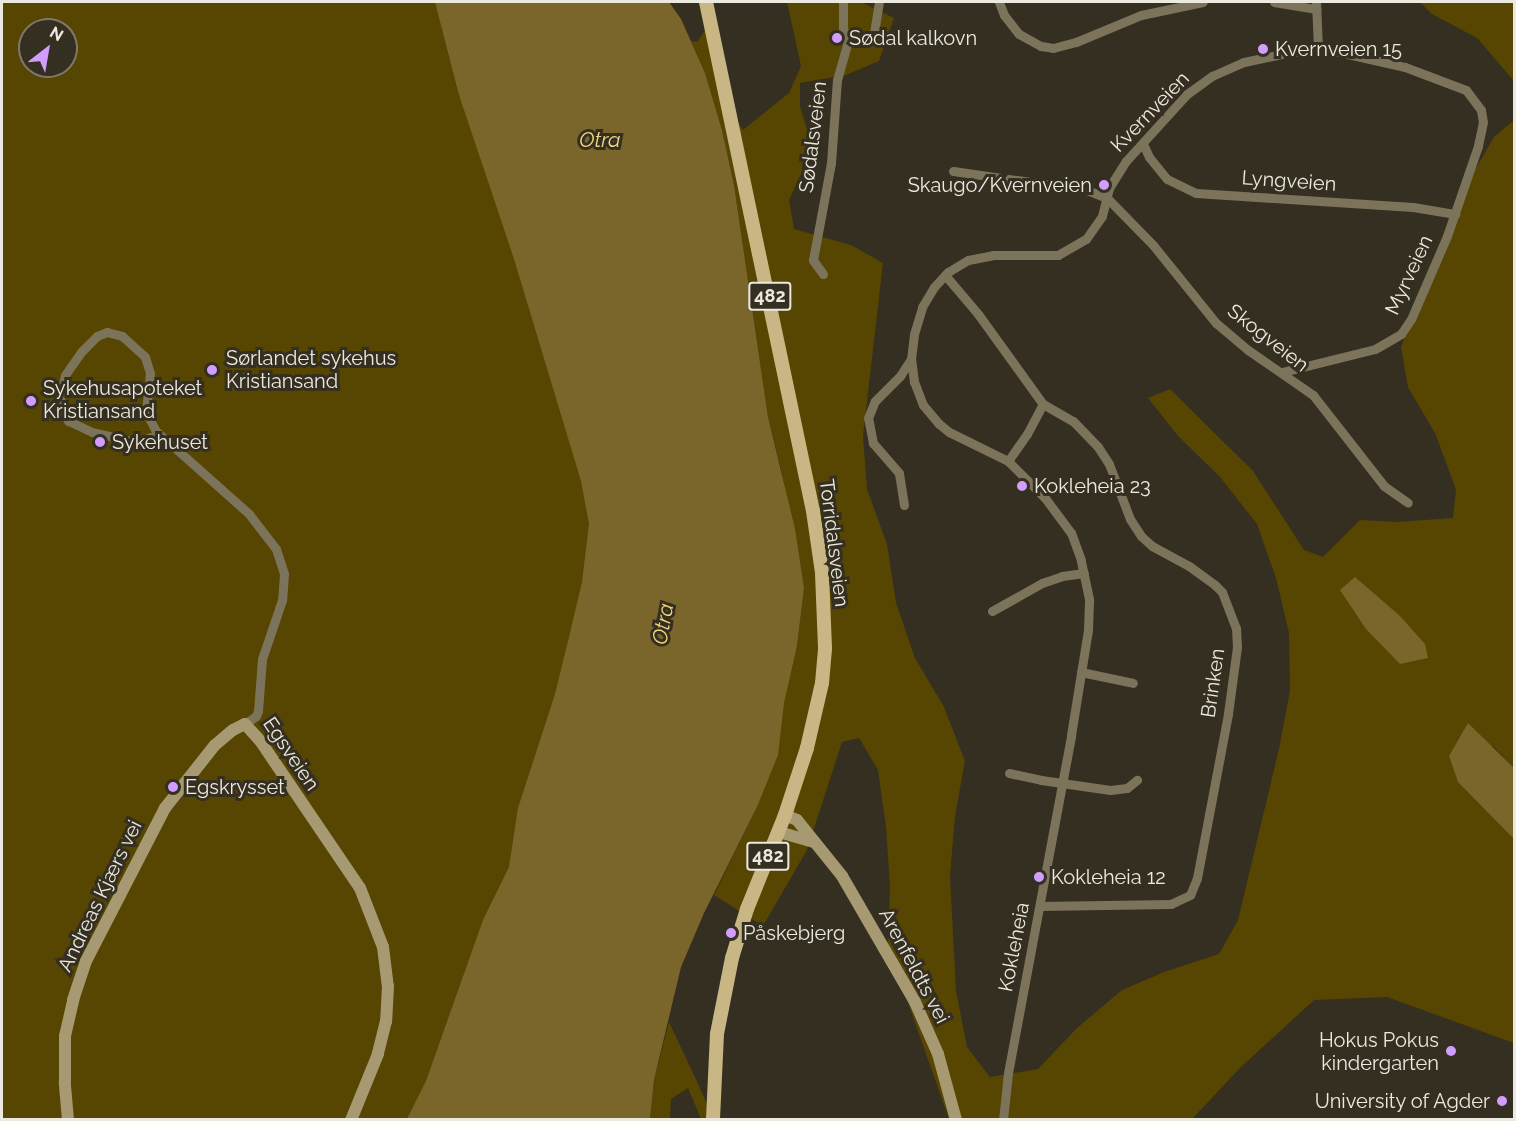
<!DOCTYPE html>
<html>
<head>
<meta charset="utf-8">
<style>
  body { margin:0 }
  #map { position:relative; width:1516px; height:1121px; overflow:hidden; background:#342f20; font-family:Raleway,sans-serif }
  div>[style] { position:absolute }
  .green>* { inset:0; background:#574502 }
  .water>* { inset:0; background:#7a662a }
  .street>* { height:9px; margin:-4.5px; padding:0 4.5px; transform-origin:4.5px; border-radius:4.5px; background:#7c735b }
  .secondary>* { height:12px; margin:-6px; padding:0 6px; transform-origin:6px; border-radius:6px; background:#a79972 }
  .primary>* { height:14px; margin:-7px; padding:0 7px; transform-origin:7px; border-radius:7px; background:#c8b784 }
  .dots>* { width:16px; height:16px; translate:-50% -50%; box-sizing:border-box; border:3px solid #342f20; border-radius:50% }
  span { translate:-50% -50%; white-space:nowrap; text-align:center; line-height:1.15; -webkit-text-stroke:6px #342f20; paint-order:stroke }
  .shield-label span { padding:2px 4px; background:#342f20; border:2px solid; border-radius:4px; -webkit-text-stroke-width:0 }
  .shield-label { font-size:18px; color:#ece9df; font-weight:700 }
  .poi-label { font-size:20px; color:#ece9df }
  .left { translate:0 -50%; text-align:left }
  .right { translate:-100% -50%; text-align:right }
  .street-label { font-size:20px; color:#ece9df }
  .water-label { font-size:21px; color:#f2d47d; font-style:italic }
  .frame { position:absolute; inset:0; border:3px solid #ece9df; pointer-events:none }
  .north { position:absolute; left:18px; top:18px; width:60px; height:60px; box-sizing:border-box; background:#342f20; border:2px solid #7e796c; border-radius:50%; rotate:31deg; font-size:16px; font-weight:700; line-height:24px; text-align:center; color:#ece9df }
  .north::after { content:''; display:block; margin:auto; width:21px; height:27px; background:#d19dfe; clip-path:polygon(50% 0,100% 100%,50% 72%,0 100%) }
</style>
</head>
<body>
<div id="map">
  <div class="green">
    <i style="clip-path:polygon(evenodd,2px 2px,519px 2px,636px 494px,503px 1119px,2px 1120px,2px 2px,30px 30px,66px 30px,66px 66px,30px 66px,30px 30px)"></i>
    <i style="clip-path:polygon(787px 2px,861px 2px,894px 18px,879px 61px,846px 75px,800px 83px,800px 107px,813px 148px,789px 200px,794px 229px,851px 245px,883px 263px,863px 436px,867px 489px,887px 544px,896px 603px,915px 658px,944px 707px,965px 761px,955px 816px,950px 876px,956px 991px,967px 1047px,990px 1077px,1038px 1069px,1077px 1028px,1122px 990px,1164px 972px,1219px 954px,1238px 920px,1279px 749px,1290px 691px,1289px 633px,1276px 578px,1257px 524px,1220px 477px,1178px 436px,1148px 398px,1170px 389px,1253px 471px,1304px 550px,1323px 557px,1360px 520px,1397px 522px,1453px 518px,1456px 490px,1436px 435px,1408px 387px,1401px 347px,1466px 185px,1494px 137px,1514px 120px,1514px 768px,1493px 746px,1500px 823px,1514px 839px,1514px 1043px,1387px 997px,1314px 1000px,1240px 1068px,1192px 1119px,949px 1119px,888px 946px,890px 886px,886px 827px,878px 770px,859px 738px,842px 742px,807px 850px,763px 926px,714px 895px,757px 807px,797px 646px,804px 588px,782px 473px,768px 417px,734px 185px,722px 130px,705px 73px,691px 41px,697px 42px,709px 25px,735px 118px,743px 130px,789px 93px,801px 66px)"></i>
    <i style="clip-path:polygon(1420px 2px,1514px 2px,1514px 81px,1477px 38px,1432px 14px)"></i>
    <i style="clip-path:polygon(669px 1022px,693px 1073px,714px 1119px,701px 1119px,688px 1088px,671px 1099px,670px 1119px,650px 1120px,654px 1080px)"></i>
  </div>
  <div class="water">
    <i style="clip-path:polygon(435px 2px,669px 2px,681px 19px,705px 73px,722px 130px,734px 185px,768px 417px,795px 529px,804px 588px,797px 646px,784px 703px,778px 755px,757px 807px,704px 913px,681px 967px,654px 1080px,650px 1119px,407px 1119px,426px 1081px,483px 920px,509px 867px,518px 808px,555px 694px,569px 637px,582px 582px,589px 524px,581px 481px,514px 259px,459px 95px)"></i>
    <i style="clip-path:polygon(1355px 577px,1400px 616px,1425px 644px,1428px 658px,1400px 664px,1366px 629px,1340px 590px)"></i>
    <i style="clip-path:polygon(1468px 723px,1514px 768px,1514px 839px,1458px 782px,1449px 756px)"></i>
  </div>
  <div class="street">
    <i style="left:999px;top:2px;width:14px;rotate:69deg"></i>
    <i style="left:1004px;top:15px;width:24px;rotate:52deg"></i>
    <i style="left:1019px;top:34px;width:25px;rotate:29deg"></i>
    <i style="left:1041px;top:46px;width:12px;rotate:9deg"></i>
    <i style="left:1053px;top:48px;width:24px;rotate:-15deg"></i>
    <i style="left:1076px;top:42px;width:70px;rotate:-22.6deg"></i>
    <i style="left:1141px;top:15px;width:63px;rotate:-11.8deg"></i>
    <i style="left:1274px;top:2px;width:43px;rotate:9.5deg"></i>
    <i style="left:1316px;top:2px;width:46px;rotate:87.5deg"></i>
    <i style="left:848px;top:41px;width:16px"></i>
    <i style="left:864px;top:41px;width:13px;rotate:-39deg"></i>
    <i style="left:874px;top:33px;width:31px;rotate:-81deg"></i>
    <i style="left:1143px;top:144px;width:14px;rotate:65deg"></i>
    <i style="left:1149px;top:157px;width:28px;rotate:51deg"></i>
    <i style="left:1167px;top:179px;width:32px;rotate:26deg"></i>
    <i style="left:1196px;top:193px;width:217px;rotate:3.7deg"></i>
    <i style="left:1413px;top:207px;width:43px;rotate:9.5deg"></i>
    <i style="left:953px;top:171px;width:135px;rotate:8.1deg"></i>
    <i style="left:1087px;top:190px;width:22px;rotate:22deg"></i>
    <i style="left:1107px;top:198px;width:66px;rotate:45.6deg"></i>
    <i style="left:1153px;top:245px;width:100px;rotate:51.1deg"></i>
    <i style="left:1216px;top:323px;width:42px;rotate:40.2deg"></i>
    <i style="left:1248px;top:350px;width:79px;rotate:34.7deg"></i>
    <i style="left:1313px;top:395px;width:115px;rotate:52deg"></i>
    <i style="left:1384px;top:486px;width:29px;rotate:35deg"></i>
    <i style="left:823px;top:274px;width:17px;rotate:-126deg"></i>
    <i style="left:813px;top:260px;width:99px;rotate:-79.5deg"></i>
    <i style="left:831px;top:163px;width:83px;rotate:-85.9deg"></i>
    <i style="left:837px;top:80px;width:41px;rotate:-74.2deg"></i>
    <i style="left:848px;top:41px;width:14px;rotate:-111deg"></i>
    <i style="left:843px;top:28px;width:26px;rotate:-90deg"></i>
    <i style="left:945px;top:275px;width:51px;rotate:49.8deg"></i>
    <i style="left:978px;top:314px;width:111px;rotate:54.2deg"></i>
    <i style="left:1043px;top:404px;width:34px;rotate:30deg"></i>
    <i style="left:1073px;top:421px;width:36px;rotate:46deg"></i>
    <i style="left:1098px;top:447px;width:20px;rotate:57deg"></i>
    <i style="left:1109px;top:464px;width:59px;rotate:69.1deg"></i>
    <i style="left:1130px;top:519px;width:20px;rotate:57deg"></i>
    <i style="left:1141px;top:536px;width:15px;rotate:42deg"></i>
    <i style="left:1152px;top:546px;width:42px;rotate:28.4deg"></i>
    <i style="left:1189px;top:566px;width:32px;rotate:36deg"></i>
    <i style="left:1215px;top:585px;width:10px;rotate:45deg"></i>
    <i style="left:1222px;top:592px;width:39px;rotate:69deg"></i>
    <i style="left:1236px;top:628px;width:19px;rotate:87deg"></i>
    <i style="left:1237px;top:647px;width:68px;rotate:97.7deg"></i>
    <i style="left:1228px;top:714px;width:167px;rotate:100.7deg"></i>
    <i style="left:1197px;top:878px;width:18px;rotate:112deg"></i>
    <i style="left:1190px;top:895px;width:21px;rotate:155deg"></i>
    <i style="left:1171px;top:904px;width:131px;rotate:179.1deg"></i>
    <i style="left:163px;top:440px;width:12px;rotate:-166deg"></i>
    <i style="left:151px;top:437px;width:16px;rotate:162deg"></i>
    <i style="left:136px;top:442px;width:45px;rotate:-167.2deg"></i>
    <i style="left:92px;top:432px;width:26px;rotate:-155deg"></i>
    <i style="left:68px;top:421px;width:22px;rotate:-111deg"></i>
    <i style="left:60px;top:400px;width:25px;rotate:-79deg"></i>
    <i style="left:65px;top:375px;width:29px;rotate:-55deg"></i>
    <i style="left:82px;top:351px;width:21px;rotate:-45deg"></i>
    <i style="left:97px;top:336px;width:11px;rotate:-22deg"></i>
    <i style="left:107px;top:332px;width:16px;rotate:15deg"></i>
    <i style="left:122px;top:336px;width:31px;rotate:42deg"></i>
    <i style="left:145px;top:357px;width:17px;rotate:73deg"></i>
    <i style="left:150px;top:373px;width:31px;rotate:96deg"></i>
    <i style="left:147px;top:404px;width:14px;rotate:82deg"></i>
    <i style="left:149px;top:418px;width:15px;rotate:62deg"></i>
    <i style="left:156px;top:431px;width:125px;rotate:41.7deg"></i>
    <i style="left:249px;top:514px;width:44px;rotate:52.4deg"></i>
    <i style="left:276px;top:549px;width:26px;rotate:72deg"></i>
    <i style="left:284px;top:574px;width:26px;rotate:94deg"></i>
    <i style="left:282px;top:600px;width:62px;rotate:108.7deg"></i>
    <i style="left:262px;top:659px;width:52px;rotate:94.4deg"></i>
    <i style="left:258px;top:711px;width:5px;rotate:112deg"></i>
    <i style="left:256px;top:716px;width:14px;rotate:144deg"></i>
    <i style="left:1008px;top:461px;width:33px;rotate:-55deg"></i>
    <i style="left:1027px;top:434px;width:34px;rotate:-62deg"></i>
    <i style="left:904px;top:505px;width:32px;rotate:-99deg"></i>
    <i style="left:899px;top:473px;width:40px;rotate:-131deg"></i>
    <i style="left:873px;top:443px;width:25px;rotate:-101deg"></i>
    <i style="left:868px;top:418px;width:18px;rotate:-68deg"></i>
    <i style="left:875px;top:401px;width:35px;rotate:-45deg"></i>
    <i style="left:900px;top:376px;width:20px;rotate:-57deg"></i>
    <i style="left:992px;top:611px;width:57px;rotate:-29.2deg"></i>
    <i style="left:1042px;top:583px;width:21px;rotate:-19deg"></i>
    <i style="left:1062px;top:576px;width:22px;rotate:-8deg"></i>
    <i style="left:1081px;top:672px;width:53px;rotate:11.9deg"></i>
    <i style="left:1009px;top:773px;width:33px;rotate:12deg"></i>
    <i style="left:1041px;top:780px;width:70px;rotate:8.2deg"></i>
    <i style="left:1110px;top:790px;width:17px;rotate:-7deg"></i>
    <i style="left:1127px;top:788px;width:13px;rotate:-39deg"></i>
    <i style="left:1003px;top:1120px;width:47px;rotate:-83.9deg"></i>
    <i style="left:1008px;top:1073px;width:344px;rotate:-79.4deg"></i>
    <i style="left:1071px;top:735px;width:106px;rotate:-80.8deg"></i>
    <i style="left:1088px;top:630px;width:31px;rotate:-88deg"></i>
    <i style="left:1089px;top:599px;width:40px;rotate:-102deg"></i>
    <i style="left:1081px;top:560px;width:29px;rotate:-110deg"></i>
    <i style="left:1071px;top:533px;width:44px;rotate:-126.6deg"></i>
    <i style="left:1045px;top:498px;width:52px;rotate:-135deg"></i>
    <i style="left:1008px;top:461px;width:66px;rotate:-153.8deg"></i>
    <i style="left:949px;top:432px;width:13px;rotate:-141deg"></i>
    <i style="left:939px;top:424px;width:25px;rotate:-130deg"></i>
    <i style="left:923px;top:405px;width:25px;rotate:-111deg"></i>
    <i style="left:914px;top:382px;width:23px;rotate:-97deg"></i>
    <i style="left:911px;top:359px;width:25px;rotate:-83deg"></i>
    <i style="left:914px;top:334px;width:28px;rotate:-73deg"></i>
    <i style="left:922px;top:307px;width:23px;rotate:-59deg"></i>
    <i style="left:934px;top:287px;width:21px;rotate:-47deg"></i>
    <i style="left:948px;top:272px;width:23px;rotate:-31deg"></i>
    <i style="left:968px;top:260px;width:25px;rotate:-11deg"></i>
    <i style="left:993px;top:255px;width:65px"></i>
    <i style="left:1058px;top:255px;width:32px;rotate:-30deg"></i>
    <i style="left:1086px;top:239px;width:28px;rotate:-55deg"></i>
    <i style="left:1102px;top:216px;width:29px;rotate:-76deg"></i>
    <i style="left:1109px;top:188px;width:32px;rotate:-58deg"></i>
    <i style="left:1126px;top:161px;width:91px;rotate:-47.7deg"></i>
    <i style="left:1187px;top:94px;width:31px;rotate:-36deg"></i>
    <i style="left:1212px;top:76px;width:35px;rotate:-24deg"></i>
    <i style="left:1244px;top:62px;width:48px;rotate:-12deg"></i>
    <i style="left:1291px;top:52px;width:39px;rotate:-3deg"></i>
    <i style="left:1330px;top:50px;width:77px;rotate:12.8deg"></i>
    <i style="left:1405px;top:67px;width:65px;rotate:20.7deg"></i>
    <i style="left:1466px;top:90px;width:25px;rotate:53deg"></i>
    <i style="left:1481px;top:110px;width:12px;rotate:81deg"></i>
    <i style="left:1483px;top:122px;width:25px;rotate:102deg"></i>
    <i style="left:1478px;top:146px;width:95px;rotate:109deg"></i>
    <i style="left:1447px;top:236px;width:90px;rotate:113.4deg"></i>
    <i style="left:1411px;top:319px;width:18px;rotate:124deg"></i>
    <i style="left:1401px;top:334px;width:30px;rotate:150deg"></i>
    <i style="left:1375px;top:349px;width:96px;rotate:166.1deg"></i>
  </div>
  <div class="secondary">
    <i style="left:785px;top:815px;width:13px;rotate:23deg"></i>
    <i style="left:797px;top:820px;width:72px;rotate:51.2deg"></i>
    <i style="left:842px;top:876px;width:146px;rotate:59.9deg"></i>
    <i style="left:915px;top:1002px;width:57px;rotate:66.1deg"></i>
    <i style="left:938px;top:1054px;width:68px;rotate:74.7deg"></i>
    <i style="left:779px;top:832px;width:36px;rotate:16deg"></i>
    <i style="left:68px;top:1120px;width:38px;rotate:-95deg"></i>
    <i style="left:65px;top:1082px;width:46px;rotate:-90deg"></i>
    <i style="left:65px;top:1036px;width:37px;rotate:-77deg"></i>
    <i style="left:73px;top:1000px;width:41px;rotate:-71.6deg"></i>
    <i style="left:86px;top:961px;width:172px;rotate:-62.7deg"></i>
    <i style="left:165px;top:808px;width:80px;rotate:-51.6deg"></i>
    <i style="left:215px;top:745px;width:23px;rotate:-40deg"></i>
    <i style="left:233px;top:730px;width:13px;rotate:-27deg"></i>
    <i style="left:245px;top:724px;width:24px;rotate:48deg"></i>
    <i style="left:261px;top:742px;width:176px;rotate:55.9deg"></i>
    <i style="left:360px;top:888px;width:63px;rotate:68.7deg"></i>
    <i style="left:383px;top:947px;width:39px;rotate:83deg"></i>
    <i style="left:388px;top:986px;width:35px;rotate:93deg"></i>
    <i style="left:386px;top:1021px;width:34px;rotate:104deg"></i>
    <i style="left:378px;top:1054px;width:71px;rotate:112.2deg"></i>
  </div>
  <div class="primary">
    <i style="left:706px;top:2px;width:520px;rotate:78.13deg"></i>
    <i style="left:813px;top:511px;width:63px;rotate:81.7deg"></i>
    <i style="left:822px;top:573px;width:76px;rotate:87.7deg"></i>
    <i style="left:825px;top:649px;width:34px;rotate:95deg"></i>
    <i style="left:822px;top:683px;width:67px;rotate:103deg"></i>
    <i style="left:807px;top:748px;width:71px;rotate:108.2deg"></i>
    <i style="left:785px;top:815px;width:101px;rotate:112deg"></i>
    <i style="left:747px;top:909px;width:51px;rotate:107deg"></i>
    <i style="left:732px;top:958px;width:77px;rotate:101.2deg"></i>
    <i style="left:717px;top:1034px;width:86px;rotate:92.7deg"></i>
  </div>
  <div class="dots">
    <i style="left:837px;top:38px;background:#d19dfe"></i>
    <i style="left:1263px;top:49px;background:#d19dfe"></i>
    <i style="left:1104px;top:185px;background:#d19dfe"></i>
    <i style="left:212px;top:370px;background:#d19dfe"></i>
    <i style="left:31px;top:401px;background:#d19dfe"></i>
    <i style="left:100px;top:442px;background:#d19dfe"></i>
    <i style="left:1022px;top:486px;background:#d19dfe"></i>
    <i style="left:173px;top:787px;background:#d19dfe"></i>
    <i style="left:1039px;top:877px;background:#d19dfe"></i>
    <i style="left:731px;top:933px;background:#d19dfe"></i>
    <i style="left:1451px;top:1051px;background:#d19dfe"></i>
    <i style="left:1502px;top:1101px;background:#d19dfe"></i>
  </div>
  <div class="shield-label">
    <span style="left:770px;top:296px">482</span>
    <span style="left:768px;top:856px">482</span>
  </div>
  <div class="poi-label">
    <span class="left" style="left:849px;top:38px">Sødal kalkovn</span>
    <span class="left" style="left:1275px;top:49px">Kvernveien 15</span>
    <span class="right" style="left:1092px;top:185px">Skaugo/Kvernveien</span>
    <span class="left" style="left:226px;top:370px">Sørlandet sykehus<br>Kristiansand</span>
    <span class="left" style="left:43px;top:400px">Sykehusapoteket<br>Kristiansand</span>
    <span class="left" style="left:112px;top:442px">Sykehuset</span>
    <span class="left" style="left:1034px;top:486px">Kokleheia 23</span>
    <span class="left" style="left:185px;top:787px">Egskrysset</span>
    <span class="left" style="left:1051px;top:877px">Kokleheia 12</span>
    <span class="left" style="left:743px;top:933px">Påskebjerg</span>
    <span class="right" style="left:1439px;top:1052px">Hokus Pokus<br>kindergarten</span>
    <span class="right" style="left:1490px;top:1101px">University of Agder</span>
  </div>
  <div class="street-label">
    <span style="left:1150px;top:112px;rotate:-46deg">Kvernveien</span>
    <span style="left:813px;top:137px;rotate:-83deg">Sødalsveien</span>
    <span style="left:1289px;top:181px;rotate:4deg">Lyngveien</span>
    <span style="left:1409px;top:275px;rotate:-65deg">Myrveien</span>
    <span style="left:1268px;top:338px;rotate:38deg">Skogveien</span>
    <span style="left:834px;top:543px;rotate:83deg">Torridalsveien</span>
    <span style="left:1213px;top:683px;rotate:-82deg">Brinken</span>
    <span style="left:291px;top:754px;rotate:56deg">Egsveien</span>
    <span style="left:100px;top:896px;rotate:-64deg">Andreas Kjærs vei</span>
    <span style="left:1014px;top:947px;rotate:-79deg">Kokleheia</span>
    <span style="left:914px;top:966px;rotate:62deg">Arenfeldts vei</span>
  </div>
  <div class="water-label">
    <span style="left:600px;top:140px">Otra</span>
    <span style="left:663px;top:624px;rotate:-80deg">Otra</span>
  </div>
  <div class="frame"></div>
  <div class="north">N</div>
</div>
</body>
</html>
